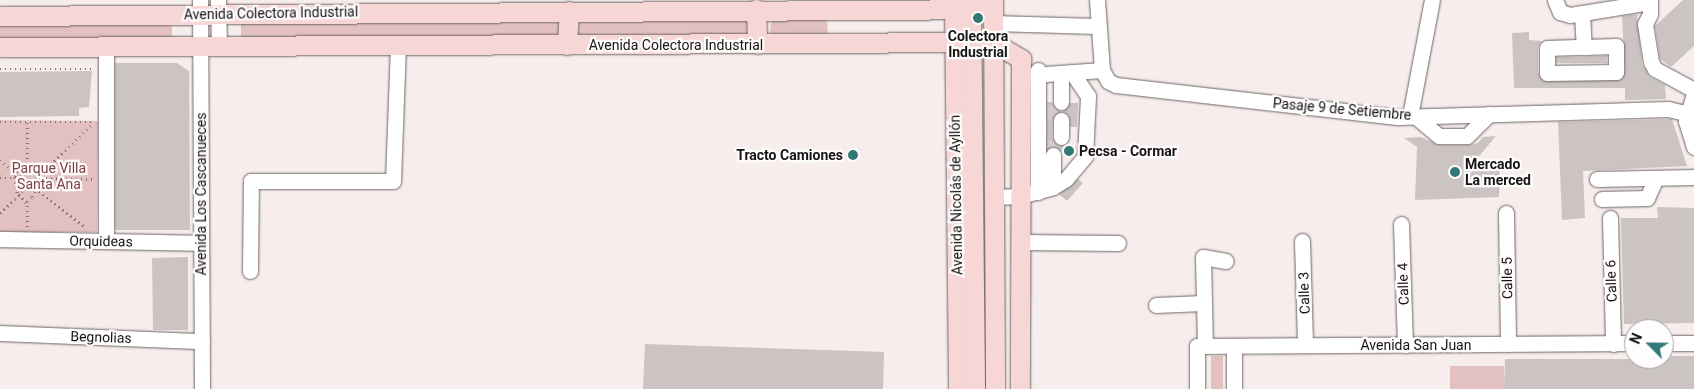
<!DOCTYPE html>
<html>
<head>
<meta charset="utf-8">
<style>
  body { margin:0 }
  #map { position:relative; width:1694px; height:389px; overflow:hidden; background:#f6edec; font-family:Roboto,sans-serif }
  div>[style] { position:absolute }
  .green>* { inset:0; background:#e3c1c1 }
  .building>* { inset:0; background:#ccc3c3 }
  .minor-tunnel>* { height:15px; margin-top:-7.5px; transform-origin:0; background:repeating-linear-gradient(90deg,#d5cccc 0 15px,transparent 0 23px) }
  .path>* { height:2.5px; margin-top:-1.25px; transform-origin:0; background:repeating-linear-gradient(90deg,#7b7675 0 1px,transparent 0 5px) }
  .roads { filter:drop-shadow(0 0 1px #6d6565) drop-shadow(0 0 1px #6d6565) }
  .minor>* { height:15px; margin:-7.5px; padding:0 7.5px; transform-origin:7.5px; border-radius:7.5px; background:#fff }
  .major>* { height:19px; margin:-9.5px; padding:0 9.5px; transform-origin:9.5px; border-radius:9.5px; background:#f7d6d6 }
  .dots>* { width:14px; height:14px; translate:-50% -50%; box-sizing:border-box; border:2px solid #fefcfc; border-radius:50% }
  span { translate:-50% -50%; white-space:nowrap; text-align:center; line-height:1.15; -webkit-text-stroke:4.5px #fefcfc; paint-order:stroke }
  .street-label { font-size:14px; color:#171414 }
  .poi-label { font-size:14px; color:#171414; font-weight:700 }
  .left { translate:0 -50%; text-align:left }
  .right { translate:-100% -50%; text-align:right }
  .park-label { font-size:14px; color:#7c3f42 }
  .north { position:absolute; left:1624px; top:319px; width:50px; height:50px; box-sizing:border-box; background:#fefcfc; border:1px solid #a29f9f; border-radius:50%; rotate:293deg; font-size:14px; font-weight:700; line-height:20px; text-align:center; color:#171414 }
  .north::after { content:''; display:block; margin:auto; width:18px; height:22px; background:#307975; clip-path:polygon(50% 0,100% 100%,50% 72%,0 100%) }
</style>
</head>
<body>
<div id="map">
  <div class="green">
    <i style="clip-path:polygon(751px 19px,753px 36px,578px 36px,579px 23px,582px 21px)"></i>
    <i style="clip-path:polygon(774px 20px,827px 20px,828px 36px,770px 35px,771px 22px)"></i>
    <i style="clip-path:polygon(562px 21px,567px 36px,241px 39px,241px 22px)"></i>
    <i style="clip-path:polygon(0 23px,172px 23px,172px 40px,0 41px)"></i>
    <i style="clip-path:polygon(0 120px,98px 121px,97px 232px,0 232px)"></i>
    <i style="clip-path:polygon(1211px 356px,1223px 356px,1223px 389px,1211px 389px)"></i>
    <i style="clip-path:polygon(1450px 366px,1504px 366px,1504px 389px,1450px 389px)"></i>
  </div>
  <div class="building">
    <i style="clip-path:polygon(1683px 0,1694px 0,1694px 46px,1671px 67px,1660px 59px,1655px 26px)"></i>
    <i style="clip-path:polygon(1637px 14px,1642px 64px,1650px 77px,1665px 85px,1666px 99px,1625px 100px,1625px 88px,1514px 88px,1512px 33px,1529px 32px,1529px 40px,1541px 41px,1538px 48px,1538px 73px,1543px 81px,1621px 80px,1625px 72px,1622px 16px)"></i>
    <i style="clip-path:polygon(1607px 56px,1607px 63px,1556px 63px,1556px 57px)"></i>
    <i style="clip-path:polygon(115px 63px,177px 63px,189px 71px,190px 230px,115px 230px)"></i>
    <i style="clip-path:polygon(92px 71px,89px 107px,79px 108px,79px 116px,0 117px,0 72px)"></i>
    <i style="clip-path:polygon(1047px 102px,1052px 102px,1059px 111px,1053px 116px,1052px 137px,1057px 145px,1066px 145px,1066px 155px,1057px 147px,1047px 148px)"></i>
    <i style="clip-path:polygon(1070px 103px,1078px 103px,1077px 127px,1070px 127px,1069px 116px,1063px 111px)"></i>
    <i style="clip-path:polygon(1672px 119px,1687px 166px,1583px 171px,1585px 218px,1562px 220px,1558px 122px)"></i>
    <i style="clip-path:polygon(1496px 136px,1476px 160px,1500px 162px,1499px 197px,1415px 200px,1417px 147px,1404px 138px,1421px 137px,1439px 145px,1467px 145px,1478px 143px,1483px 137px)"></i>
    <i style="clip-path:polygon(1078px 179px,1083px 183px,1067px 201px,1059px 194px)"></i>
    <i style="clip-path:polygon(1657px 207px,1694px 208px,1694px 323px,1624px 324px,1621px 218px,1658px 218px)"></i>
    <i style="clip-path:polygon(188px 257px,188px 330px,153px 330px,152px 258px)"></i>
    <i style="clip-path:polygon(645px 344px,884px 352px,883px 389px,643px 389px)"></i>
    <i style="clip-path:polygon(1664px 356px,1694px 356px,1694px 389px,1504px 389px,1505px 359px,1664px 359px)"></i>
  </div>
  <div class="minor-tunnel">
    <i style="left:1053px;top:120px;width:18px;rotate:-90deg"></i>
    <i style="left:1053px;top:155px;width:18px;rotate:-90deg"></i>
  </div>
  <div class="path">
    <i style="left:0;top:69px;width:93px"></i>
    <i style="left:0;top:122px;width:93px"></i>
    <i style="left:0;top:160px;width:108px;rotate:38.2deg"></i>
    <i style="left:27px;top:164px;width:41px;rotate:-90deg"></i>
    <i style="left:32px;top:164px;width:9px;rotate:41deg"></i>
    <i style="left:39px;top:170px;width:8px;rotate:76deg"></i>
    <i style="left:41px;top:178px;width:22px;rotate:114deg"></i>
    <i style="left:32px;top:198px;width:8px;rotate:140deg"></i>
    <i style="left:26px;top:203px;width:13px;rotate:-132deg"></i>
    <i style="left:17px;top:193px;width:17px;rotate:-100deg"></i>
    <i style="left:14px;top:176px;width:12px;rotate:-59deg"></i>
    <i style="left:20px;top:166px;width:12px;rotate:-9deg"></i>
    <i style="left:0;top:178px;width:13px"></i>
    <i style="left:41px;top:178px;width:51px;rotate:1.1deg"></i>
    <i style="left:0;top:213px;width:127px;rotate:-44deg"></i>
    <i style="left:27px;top:227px;width:24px;rotate:-90deg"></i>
  </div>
  <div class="roads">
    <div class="minor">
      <i style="left:200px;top:0;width:389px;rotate:89.7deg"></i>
      <i style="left:218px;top:0;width:47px;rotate:88.8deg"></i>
      <i style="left:1097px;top:0;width:70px;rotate:85.9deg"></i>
      <i style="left:1102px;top:70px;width:13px;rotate:61deg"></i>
      <i style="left:1108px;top:81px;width:9px;rotate:27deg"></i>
      <i style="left:1116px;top:85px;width:285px;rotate:6.5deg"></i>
      <i style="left:1399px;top:117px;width:269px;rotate:-1.7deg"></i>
      <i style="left:1668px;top:109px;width:27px;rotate:13deg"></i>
      <i style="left:1555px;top:0;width:13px;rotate:67deg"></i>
      <i style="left:1560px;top:12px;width:10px;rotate:17deg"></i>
      <i style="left:1570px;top:15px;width:81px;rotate:-9.2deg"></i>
      <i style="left:1650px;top:0;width:14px;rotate:90deg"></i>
      <i style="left:1650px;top:14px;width:11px;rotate:117deg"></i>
      <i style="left:1645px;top:24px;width:38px;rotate:81deg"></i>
      <i style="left:1651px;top:62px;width:8px;rotate:60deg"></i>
      <i style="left:1655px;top:69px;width:44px;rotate:28.3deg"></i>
      <i style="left:1582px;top:13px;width:34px;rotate:87deg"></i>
      <i style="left:1584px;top:47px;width:32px;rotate:-2deg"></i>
      <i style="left:1616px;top:46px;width:26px;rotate:90deg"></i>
      <i style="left:1616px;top:72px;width:69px;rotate:179.2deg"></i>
      <i style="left:1547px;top:73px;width:25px;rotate:-90deg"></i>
      <i style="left:1547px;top:48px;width:37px;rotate:-2deg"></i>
      <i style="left:992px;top:23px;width:105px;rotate:1.6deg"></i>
      <i style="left:1046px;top:74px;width:56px;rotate:-4.1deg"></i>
      <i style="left:1694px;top:94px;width:28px;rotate:107deg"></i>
      <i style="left:1686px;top:121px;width:27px;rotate:73deg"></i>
      <i style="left:1061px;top:102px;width:29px;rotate:-90deg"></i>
      <i style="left:1410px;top:116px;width:118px;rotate:-79.3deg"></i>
      <i style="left:1415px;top:116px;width:31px;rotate:40deg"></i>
      <i style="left:1439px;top:136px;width:28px"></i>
      <i style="left:1467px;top:136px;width:31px;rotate:-45deg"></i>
      <i style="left:1061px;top:120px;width:17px;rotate:90deg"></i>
      <i style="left:1597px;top:179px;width:97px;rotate:-1.2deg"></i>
      <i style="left:1053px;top:187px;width:32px;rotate:-90deg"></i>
      <i style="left:1038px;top:192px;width:122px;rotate:-90deg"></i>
      <i style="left:993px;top:197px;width:27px;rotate:-2deg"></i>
      <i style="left:1020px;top:196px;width:34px;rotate:-15deg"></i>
      <i style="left:1053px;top:187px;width:15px;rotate:-32deg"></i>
      <i style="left:1066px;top:179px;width:30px;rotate:-50deg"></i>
      <i style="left:1085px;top:156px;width:60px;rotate:-87.1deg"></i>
      <i style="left:1088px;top:96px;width:29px;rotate:-124deg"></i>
      <i style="left:1602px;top:199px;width:45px;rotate:-1.3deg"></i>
      <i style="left:1647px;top:198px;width:22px;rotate:-66deg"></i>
      <i style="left:1506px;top:213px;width:131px;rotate:89.1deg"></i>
      <i style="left:1610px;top:218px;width:126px;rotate:88.6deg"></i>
      <i style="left:1401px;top:224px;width:121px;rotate:88.1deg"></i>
      <i style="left:0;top:239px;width:201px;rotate:1.1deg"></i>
      <i style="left:106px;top:241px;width:194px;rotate:-90deg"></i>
      <i style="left:1302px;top:241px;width:104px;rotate:88.3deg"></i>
      <i style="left:1020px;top:242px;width:98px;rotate:0.6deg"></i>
      <i style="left:250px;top:271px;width:90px;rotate:-89.4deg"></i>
      <i style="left:251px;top:181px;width:142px"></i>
      <i style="left:393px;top:181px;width:135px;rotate:-87.9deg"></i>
      <i style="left:1156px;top:305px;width:47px;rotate:-2.4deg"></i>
      <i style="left:0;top:333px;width:202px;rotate:2.3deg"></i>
      <i style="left:1664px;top:343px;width:30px"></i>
      <i style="left:1205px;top:346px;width:89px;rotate:-91.3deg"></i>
      <i style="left:1203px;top:257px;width:23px;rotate:10deg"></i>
      <i style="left:1197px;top:389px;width:43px;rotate:-90deg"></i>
      <i style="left:1197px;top:346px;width:437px;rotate:-0.4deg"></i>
      <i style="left:1234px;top:389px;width:43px;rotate:-90deg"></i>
    </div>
    <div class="major">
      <i style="left:954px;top:0;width:389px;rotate:89.4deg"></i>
      <i style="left:971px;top:0;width:389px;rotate:89.4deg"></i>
      <i style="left:993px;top:0;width:389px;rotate:89.7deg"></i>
      <i style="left:756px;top:9px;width:35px;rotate:88deg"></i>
      <i style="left:0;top:16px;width:992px;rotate:-0.4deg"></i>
      <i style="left:992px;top:42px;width:34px;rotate:30deg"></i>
      <i style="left:1021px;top:59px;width:330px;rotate:90.2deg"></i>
      <i style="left:567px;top:45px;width:34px;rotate:-87deg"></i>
      <i style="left:0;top:47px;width:992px;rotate:-0.29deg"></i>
    </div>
  </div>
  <div class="dots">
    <i style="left:978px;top:18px;background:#307975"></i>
    <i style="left:1069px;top:151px;background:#307975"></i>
    <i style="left:853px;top:155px;background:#307975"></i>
    <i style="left:1455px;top:172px;background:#307975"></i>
  </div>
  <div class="street-label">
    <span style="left:271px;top:13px;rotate:-1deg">Avenida Colectora Industrial</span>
    <span style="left:676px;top:45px">Avenida Colectora Industrial</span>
    <span style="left:1342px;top:109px;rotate:5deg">Pasaje 9 de Setiembre</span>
    <span style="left:201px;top:194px;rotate:-90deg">Avenida Los Cascanueces</span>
    <span style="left:956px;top:195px;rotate:-91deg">Avenida Nicolás de Ayllón</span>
    <span style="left:101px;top:241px;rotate:1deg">Orquideas</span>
    <span style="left:1507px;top:278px;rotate:-91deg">Calle 5</span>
    <span style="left:1611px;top:281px;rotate:-92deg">Calle 6</span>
    <span style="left:1403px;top:284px;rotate:-92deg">Calle 4</span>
    <span style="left:1304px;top:293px;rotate:-92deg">Calle 3</span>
    <span style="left:101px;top:337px;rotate:2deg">Begnolias</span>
    <span style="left:1416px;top:345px">Avenida San Juan</span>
  </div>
  <div class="poi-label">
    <span style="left:978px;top:44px">Colectora<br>Industrial</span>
    <span class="left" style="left:1079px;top:151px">Pecsa - Cormar</span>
    <span class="right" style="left:843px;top:155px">Tracto Camiones</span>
    <span class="left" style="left:1465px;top:172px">Mercado<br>La merced</span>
  </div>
  <div class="park-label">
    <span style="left:49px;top:176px">Parque Villa<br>Santa Ana</span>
  </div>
  <div class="north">N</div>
</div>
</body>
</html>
